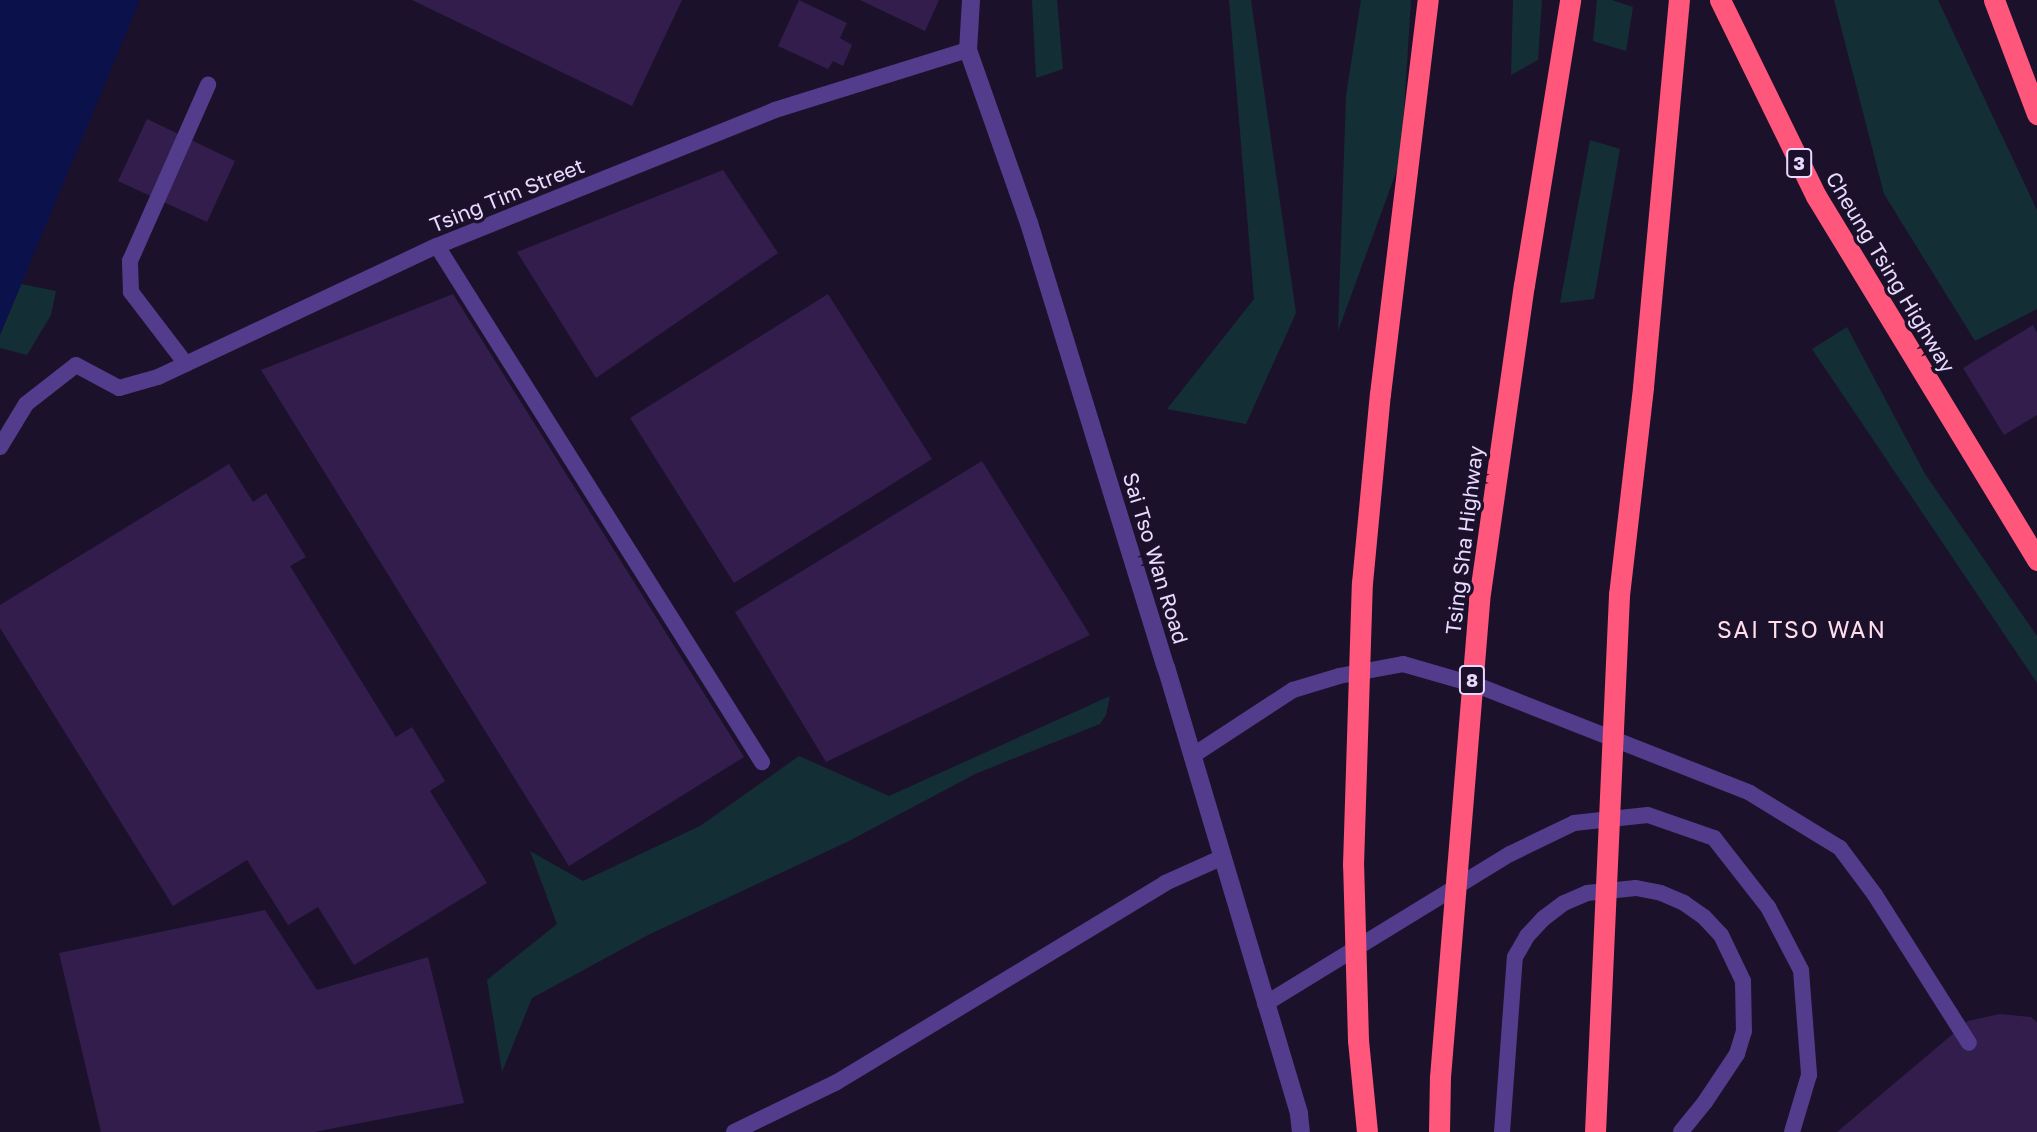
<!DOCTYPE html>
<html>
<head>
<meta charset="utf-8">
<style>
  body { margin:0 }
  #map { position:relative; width:2037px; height:1132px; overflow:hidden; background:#1c112b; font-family:"Golos Text",sans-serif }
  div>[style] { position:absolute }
  .green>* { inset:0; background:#142e35 }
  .water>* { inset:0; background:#0b114b }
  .building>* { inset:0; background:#331d4d }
  .service>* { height:16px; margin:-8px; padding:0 8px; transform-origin:8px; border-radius:8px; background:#533c8b }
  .minor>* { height:18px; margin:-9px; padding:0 9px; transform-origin:9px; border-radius:9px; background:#533c8b }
  .motorway>* { height:21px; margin:-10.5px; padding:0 10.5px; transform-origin:10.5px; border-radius:10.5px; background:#ff567c }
  .motorway-bridge>* { height:21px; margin:-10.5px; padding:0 10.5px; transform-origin:10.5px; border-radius:10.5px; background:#ff567c }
  span { translate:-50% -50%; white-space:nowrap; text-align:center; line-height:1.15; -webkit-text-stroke:7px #1c112b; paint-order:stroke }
  .shield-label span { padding:2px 5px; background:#1c112b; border:2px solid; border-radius:5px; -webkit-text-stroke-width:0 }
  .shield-label { font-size:19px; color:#e8dbff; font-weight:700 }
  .street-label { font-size:21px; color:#e8dbff }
  .neighbourhood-label { font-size:23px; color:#ffddea; letter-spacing:2px }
</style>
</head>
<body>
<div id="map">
  <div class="green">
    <i style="clip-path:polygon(1032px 0,1057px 0,1063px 69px,1036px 78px)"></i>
    <i style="clip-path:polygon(1229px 0,1251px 0,1296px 313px,1246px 424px,1167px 409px,1254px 299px)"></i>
    <i style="clip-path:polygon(1361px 0,1411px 0,1401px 159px,1338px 331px,1346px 95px)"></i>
    <i style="clip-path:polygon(1513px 0,1542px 0,1538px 60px,1511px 75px)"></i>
    <i style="clip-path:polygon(1597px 0,1612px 0,1633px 7px,1626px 51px,1593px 41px)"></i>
    <i style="clip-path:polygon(1834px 0,1938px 0,2037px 210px,2037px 309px,1975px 341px,1884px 194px)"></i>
    <i style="clip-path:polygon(1590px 140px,1620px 149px,1594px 299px,1560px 303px)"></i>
    <i style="clip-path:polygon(21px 284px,56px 291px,51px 315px,27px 355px,0 348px,0 335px)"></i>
    <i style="clip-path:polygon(1847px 327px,1925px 474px,2037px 636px,2037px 683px,1812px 349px)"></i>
    <i style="clip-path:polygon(1110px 696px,1106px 715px,1100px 724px,975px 774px,849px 841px,648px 935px,532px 998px,502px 1072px,487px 980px,557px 924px,530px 851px,583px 881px,700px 826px,799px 756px,889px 796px)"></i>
  </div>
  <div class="water">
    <i style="clip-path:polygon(0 0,140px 0,0 335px)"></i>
  </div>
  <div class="building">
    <i style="clip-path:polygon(412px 0,682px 0,632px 106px)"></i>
    <i style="clip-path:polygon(799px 0,847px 23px,840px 38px,852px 45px,843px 66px,833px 61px,828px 69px,778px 46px)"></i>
    <i style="clip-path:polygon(860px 0,939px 0,925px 31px)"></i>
    <i style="clip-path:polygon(147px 119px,235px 161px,207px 222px,118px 181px)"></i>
    <i style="clip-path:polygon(723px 170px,778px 253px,596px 378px,517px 252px)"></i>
    <i style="clip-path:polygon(453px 294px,744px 757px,569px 866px,261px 370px)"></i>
    <i style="clip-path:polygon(828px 294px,932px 459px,734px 583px,630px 418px)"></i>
    <i style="clip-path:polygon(2033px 325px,2037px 333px,2037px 415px,2004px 435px,1963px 368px)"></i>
    <i style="clip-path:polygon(982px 461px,1090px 635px,826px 762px,735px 612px)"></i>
    <i style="clip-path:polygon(229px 464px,253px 502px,266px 493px,306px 557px,290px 566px,396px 737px,412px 727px,445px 781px,430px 791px,487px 883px,354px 965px,318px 907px,288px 925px,247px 860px,173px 906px,0 628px,0 605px)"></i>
    <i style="clip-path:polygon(265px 910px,317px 990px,428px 957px,464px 1103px,314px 1132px,101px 1132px,59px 953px)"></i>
    <i style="clip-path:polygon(2000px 1014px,2031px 1017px,2037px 1022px,2037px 1132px,1837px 1132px,1968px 1021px)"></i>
  </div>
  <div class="service">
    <i style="left:437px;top:246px;width:610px;rotate:57.8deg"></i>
    <i style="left:186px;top:364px;width:91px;rotate:-127.4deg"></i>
    <i style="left:131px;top:292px;width:31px;rotate:-92deg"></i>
    <i style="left:130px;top:261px;width:193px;rotate:-66.1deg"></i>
    <i style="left:0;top:447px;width:50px;rotate:-58.8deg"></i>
    <i style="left:26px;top:404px;width:63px;rotate:-38deg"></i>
    <i style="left:76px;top:365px;width:49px;rotate:28.1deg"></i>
    <i style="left:119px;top:388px;width:41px;rotate:-15.8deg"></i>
    <i style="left:158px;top:377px;width:308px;rotate:-25.2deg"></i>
    <i style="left:437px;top:246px;width:364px;rotate:-21.9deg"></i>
    <i style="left:775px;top:110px;width:202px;rotate:-17.3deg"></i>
    <i style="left:1192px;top:756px;width:121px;rotate:-33.2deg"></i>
    <i style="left:1293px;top:690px;width:48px;rotate:-16.9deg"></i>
    <i style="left:1339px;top:676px;width:65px;rotate:-10.6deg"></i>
    <i style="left:1403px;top:664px;width:79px;rotate:16.1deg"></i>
    <i style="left:1479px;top:686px;width:291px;rotate:21.5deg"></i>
    <i style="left:1750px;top:793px;width:105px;rotate:31.4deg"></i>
    <i style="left:1840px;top:848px;width:59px;rotate:53.3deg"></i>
    <i style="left:1875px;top:895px;width:175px;rotate:57.6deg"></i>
    <i style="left:1265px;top:1004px;width:287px;rotate:-31.5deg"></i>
    <i style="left:1510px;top:854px;width:71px;rotate:-25.8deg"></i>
    <i style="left:1574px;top:823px;width:74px;rotate:-6.2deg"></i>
    <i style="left:1648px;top:815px;width:70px;rotate:19.2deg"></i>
    <i style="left:1714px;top:838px;width:88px;rotate:52deg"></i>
    <i style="left:1768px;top:907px;width:71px;rotate:62.4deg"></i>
    <i style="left:1801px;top:970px;width:105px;rotate:85.6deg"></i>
    <i style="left:1809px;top:1075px;width:59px;rotate:106.6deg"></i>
    <i style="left:734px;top:1132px;width:114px;rotate:-25.9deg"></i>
    <i style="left:837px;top:1082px;width:384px;rotate:-31.2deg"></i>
    <i style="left:1165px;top:883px;width:61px;rotate:-24.1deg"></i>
    <i style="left:1502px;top:1132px;width:175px;rotate:-85.8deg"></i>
    <i style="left:1515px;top:957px;width:24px;rotate:-60deg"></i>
    <i style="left:1527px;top:936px;width:25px;rotate:-47deg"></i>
    <i style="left:1544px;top:918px;width:25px;rotate:-37deg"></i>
    <i style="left:1564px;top:903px;width:25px;rotate:-23deg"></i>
    <i style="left:1587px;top:893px;width:49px;rotate:-5.8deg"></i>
    <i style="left:1636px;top:888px;width:25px;rotate:11deg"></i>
    <i style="left:1661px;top:893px;width:25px;rotate:23deg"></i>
    <i style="left:1684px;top:903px;width:24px;rotate:35deg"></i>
    <i style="left:1704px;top:917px;width:25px;rotate:47deg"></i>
    <i style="left:1721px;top:935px;width:51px;rotate:64.4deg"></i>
    <i style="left:1743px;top:981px;width:50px;rotate:88.9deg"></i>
    <i style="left:1744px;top:1031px;width:24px;rotate:107deg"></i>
    <i style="left:1737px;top:1054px;width:58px;rotate:123.7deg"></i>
    <i style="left:1705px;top:1102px;width:38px;rotate:129deg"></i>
  </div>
  <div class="minor">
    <i style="left:971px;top:0;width:50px;rotate:93.4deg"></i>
    <i style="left:968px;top:50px;width:183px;rotate:70.6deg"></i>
    <i style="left:1029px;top:223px;width:465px;rotate:72.9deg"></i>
    <i style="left:1166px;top:667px;width:466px;rotate:73.4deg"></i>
    <i style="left:1299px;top:1114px;width:18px;rotate:84deg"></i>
  </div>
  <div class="motorway">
    <i style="left:1720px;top:0;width:218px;rotate:63.9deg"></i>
    <i style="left:1816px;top:196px;width:426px;rotate:58.7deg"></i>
    <i style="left:1994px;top:0;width:122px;rotate:69.3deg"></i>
    <i style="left:1524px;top:285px;width:289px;rotate:-80.8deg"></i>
    <i style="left:1643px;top:387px;width:389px;rotate:-84.7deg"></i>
    <i style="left:1358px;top:1040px;width:92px;rotate:84.4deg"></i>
    <i style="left:1439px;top:1132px;width:55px;rotate:-89deg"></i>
  </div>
  <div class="motorway-bridge">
    <i style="left:1358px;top:1040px;width:175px;rotate:-91.6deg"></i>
    <i style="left:1353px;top:865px;width:282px;rotate:-88.2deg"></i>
    <i style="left:1362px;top:583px;width:190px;rotate:-84.6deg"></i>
    <i style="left:1380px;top:394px;width:397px;rotate:-83.1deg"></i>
    <i style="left:1440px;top:1077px;width:479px;rotate:-85.3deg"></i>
    <i style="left:1479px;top:600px;width:318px;rotate:-81.9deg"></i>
    <i style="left:1595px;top:1132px;width:538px;rotate:-87.44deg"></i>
    <i style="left:1619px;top:595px;width:209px;rotate:-83.4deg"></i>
  </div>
  <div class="shield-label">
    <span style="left:1799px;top:163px">3</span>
    <span style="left:1472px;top:680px">8</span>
  </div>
  <div class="street-label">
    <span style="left:507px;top:195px;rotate:-22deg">Tsing Tim Street</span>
    <span style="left:1891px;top:272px;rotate:59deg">Cheung Tsing Highway</span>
    <span style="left:1464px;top:540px;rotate:-83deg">Tsing Sha Highway</span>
    <span style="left:1156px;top:558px;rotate:73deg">Sai Tso Wan Road</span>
  </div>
  <div class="neighbourhood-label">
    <span style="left:1802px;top:629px">SAI TSO WAN</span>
  </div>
</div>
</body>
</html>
